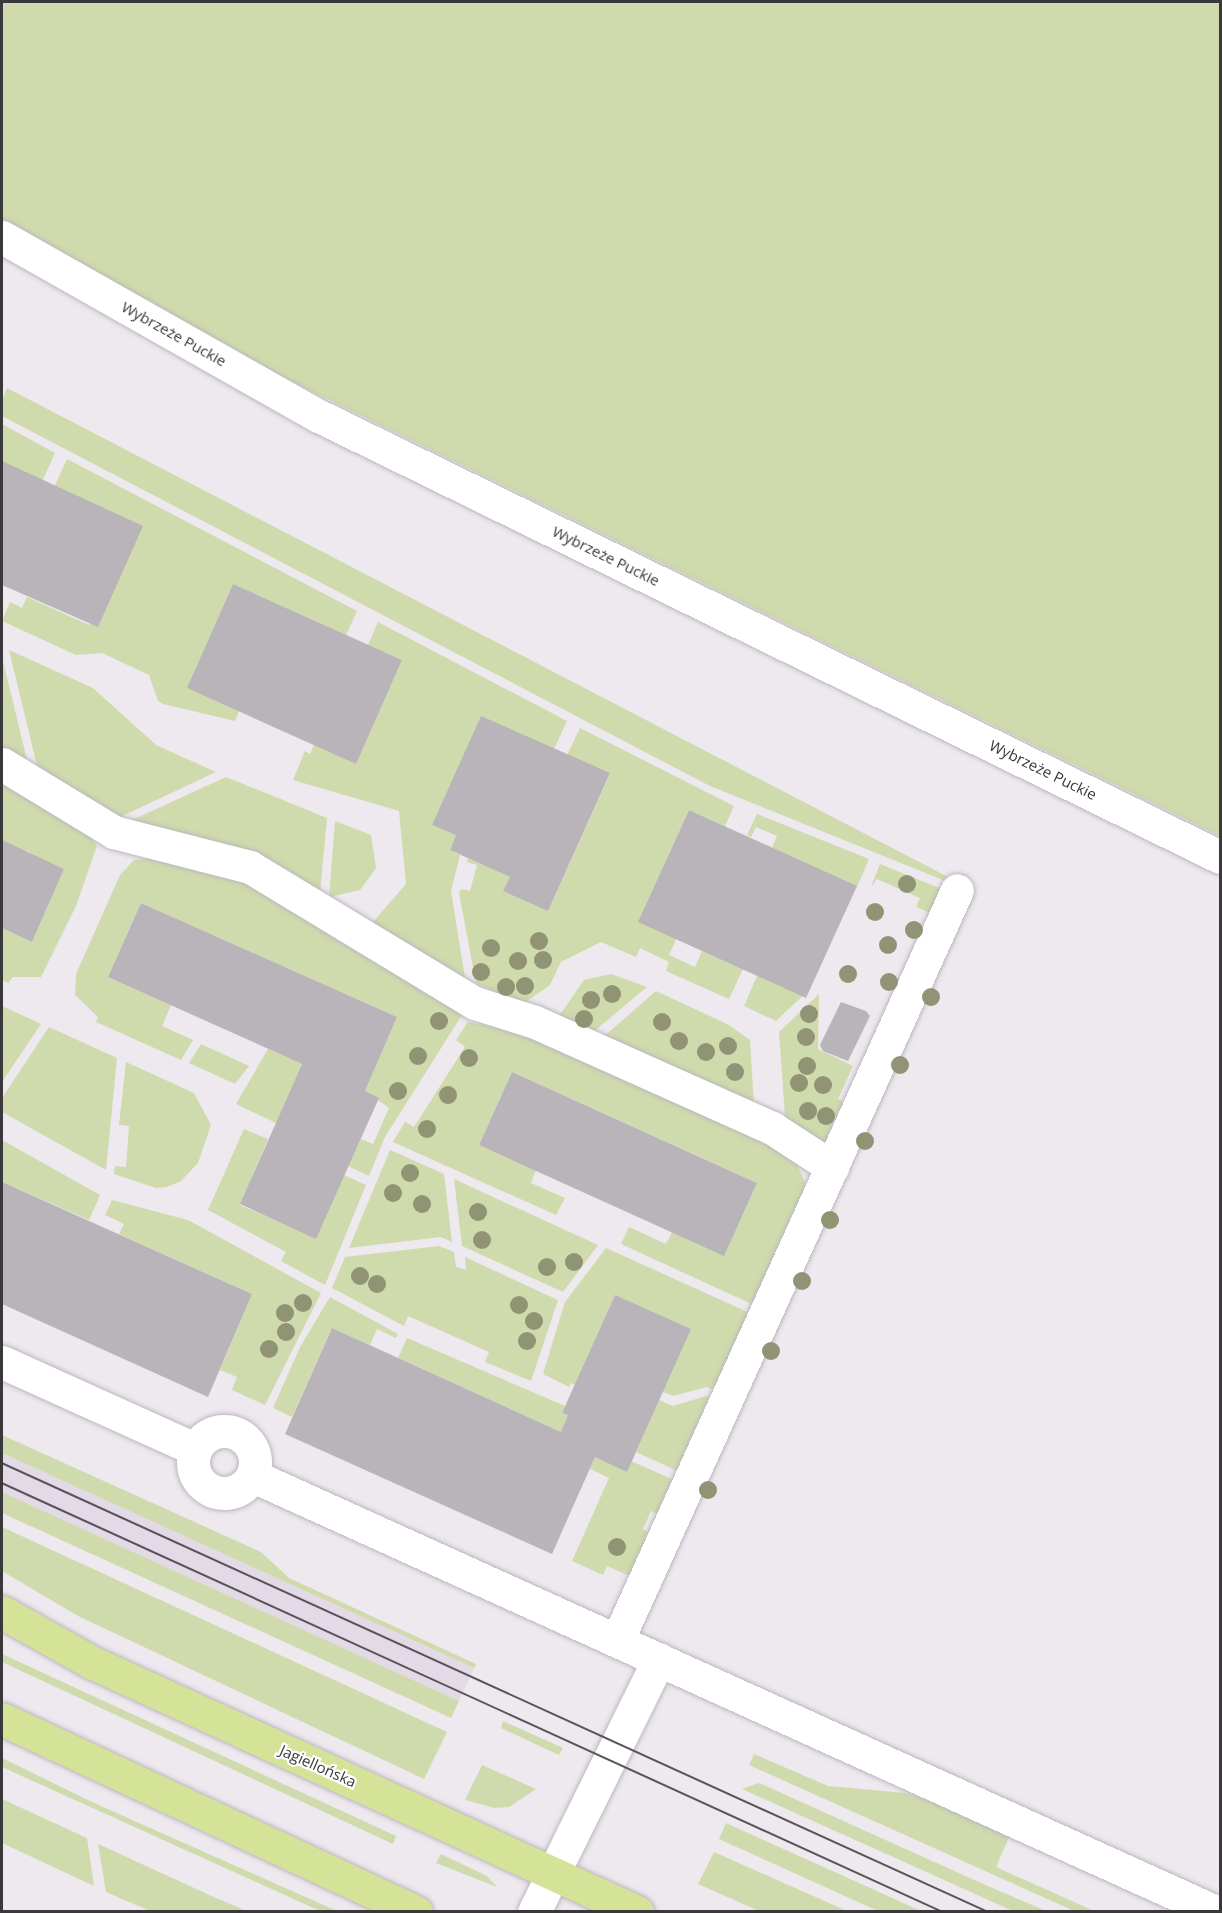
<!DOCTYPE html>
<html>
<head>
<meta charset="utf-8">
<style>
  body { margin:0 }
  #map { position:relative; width:1222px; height:1913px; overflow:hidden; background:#eee8ef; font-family:"Open Sans",sans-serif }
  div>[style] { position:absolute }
  .built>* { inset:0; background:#e4d9e7 }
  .green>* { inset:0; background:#cfdbac }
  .building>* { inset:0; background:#b9b3ba }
  .roads { filter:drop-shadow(0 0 2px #bcb7be) drop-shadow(0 0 2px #bcb7be) }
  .minor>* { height:33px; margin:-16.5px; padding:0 16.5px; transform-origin:16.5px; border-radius:16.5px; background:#fff }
  .minor>.ring { margin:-16.5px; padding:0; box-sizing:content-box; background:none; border:33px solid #fff; border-radius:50% }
  .major>* { height:33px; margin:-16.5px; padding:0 16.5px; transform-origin:16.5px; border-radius:16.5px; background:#d4e398 }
  .tram>* { height:1.5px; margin:-0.75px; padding:0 0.75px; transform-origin:0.75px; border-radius:0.75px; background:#585458 }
  .trees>* { width:18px; height:18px; margin:-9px; border-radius:50%; background:#909474 }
  span { translate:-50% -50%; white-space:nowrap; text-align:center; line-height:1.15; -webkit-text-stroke:4.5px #fff; paint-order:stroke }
  .street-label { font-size:15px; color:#3b383b }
  .frame { position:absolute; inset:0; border:3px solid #3b383b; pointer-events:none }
</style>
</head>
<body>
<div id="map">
  <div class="built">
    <i style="clip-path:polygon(2px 1453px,474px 1668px,459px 1701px,2px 1492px)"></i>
  </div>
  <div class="green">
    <i style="clip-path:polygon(2px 2px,1220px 2px,1220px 836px,241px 357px,2px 221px)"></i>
    <i style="clip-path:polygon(7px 388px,950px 878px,948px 882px,710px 786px,2px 416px,2px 400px)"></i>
    <i style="clip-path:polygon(2px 424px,55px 453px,39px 488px,2px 471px)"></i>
    <i style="clip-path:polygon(67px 459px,357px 611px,346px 635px,233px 584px,189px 684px,239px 711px,235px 721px,163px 704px,158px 701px,149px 675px,102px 653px,76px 655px,2px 621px,10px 602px,22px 608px,27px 597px,89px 625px,132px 530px,51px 494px)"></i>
    <i style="clip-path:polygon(378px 622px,567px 721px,554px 749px,433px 825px,456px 835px,450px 850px,460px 855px,451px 891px,465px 978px,372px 923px,406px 884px,399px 811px,293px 780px,305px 751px,310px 754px,314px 745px,356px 763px,402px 660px,368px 645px)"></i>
    <i style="clip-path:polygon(9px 650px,93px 688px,156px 745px,216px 772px,118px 818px,38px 770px)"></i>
    <i style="clip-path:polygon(2px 657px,28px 764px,2px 749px)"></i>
    <i style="clip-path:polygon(580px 728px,734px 806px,725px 826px,689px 810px,644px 909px,680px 930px,669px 955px,695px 967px,702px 951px,743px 969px,729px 999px,666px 971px,669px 962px,640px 948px,636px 957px,601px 942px,561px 962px,550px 985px,523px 1004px,476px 983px,459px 893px,461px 889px,470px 891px,477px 865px,467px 862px,468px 858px,510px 877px,548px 911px,610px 774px,567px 755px)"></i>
    <i style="clip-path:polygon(2px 775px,80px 823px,97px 846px,76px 906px,41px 977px,13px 977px,8px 983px,2px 980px,2px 928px,32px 942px,64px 869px,46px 861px,32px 861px,34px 855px,27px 851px,13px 853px,2px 847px)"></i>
    <i style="clip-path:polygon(226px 777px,327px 818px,320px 893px,130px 821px)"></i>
    <i style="clip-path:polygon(757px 814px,869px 859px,857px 887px,769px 855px,777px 836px,756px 827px,751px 837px,747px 835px)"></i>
    <i style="clip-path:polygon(335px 821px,371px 835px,376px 868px,360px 890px,329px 897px)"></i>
    <i style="clip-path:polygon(166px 857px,249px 878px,427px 984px,462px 1015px,385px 1137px,369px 1176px,348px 1166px,361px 1139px,373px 1144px,389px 1108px,365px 1091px,397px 1017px,141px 903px,108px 977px,171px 1005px,162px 1026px,193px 1040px,181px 1060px,96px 1022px,98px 1017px,75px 995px,76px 974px,120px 875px,134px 860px)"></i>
    <i style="clip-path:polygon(880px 864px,944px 890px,933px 914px,916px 907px,920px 898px,877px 879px,871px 887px)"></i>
    <i style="clip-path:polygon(761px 967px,810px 989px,776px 1021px,744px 1006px)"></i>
    <i style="clip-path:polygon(611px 974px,647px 987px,592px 1033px,557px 1019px,584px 980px)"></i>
    <i style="clip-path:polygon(656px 991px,729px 1025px,750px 1040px,754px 1105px,602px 1038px)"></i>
    <i style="clip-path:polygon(819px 994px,818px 1049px,853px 1066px,838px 1099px,848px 1104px,826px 1153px,785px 1116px,779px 1032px)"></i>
    <i style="clip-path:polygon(2px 1006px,41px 1024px,2px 1082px)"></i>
    <i style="clip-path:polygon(468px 1022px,531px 1033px,792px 1154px,805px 1182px,803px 1202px,756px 1306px,621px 1244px,629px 1227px,666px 1244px,672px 1232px,724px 1255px,757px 1183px,696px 1155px,512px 1072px,479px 1145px,536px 1170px,531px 1183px,565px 1198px,556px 1215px,393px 1142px,405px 1122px,414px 1127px,465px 1047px,456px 1040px)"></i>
    <i style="clip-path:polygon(49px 1027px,117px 1058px,106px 1170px,2px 1112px,2px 1098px)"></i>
    <i style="clip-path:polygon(201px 1044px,249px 1066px,235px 1084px,189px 1063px)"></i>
    <i style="clip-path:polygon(268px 1049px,302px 1064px,276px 1123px,236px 1104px)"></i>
    <i style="clip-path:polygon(126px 1062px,194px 1093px,211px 1125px,198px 1163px,181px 1181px,167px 1187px,156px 1188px,114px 1174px,115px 1166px,126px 1167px,129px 1126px,119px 1125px)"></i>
    <i style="clip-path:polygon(244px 1129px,268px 1139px,240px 1205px,316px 1238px,344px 1175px,366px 1185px,325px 1285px,281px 1261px,286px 1252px,208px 1210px)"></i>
    <i style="clip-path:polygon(2px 1140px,100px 1195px,89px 1220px,2px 1182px)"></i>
    <i style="clip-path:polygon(390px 1150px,444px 1174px,452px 1242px,441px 1237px,349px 1248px)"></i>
    <i style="clip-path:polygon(454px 1179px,598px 1245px,563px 1292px,462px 1246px)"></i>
    <i style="clip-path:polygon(112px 1200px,188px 1220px,321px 1293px,265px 1405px,232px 1390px,237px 1377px,220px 1370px,252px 1294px,119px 1234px,124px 1224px,105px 1215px)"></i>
    <i style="clip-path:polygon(439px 1246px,454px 1252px,456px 1267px,466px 1270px,465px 1257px,558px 1300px,531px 1381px,485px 1362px,489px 1352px,408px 1316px,404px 1326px,332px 1288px,345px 1257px)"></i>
    <i style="clip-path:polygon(606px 1248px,752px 1314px,717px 1392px,707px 1387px,673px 1396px,663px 1392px,615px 1295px,575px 1385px,571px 1383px,569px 1387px,543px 1374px,565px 1302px)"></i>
    <i style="clip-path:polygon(330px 1297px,398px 1334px,396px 1338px,377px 1329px,370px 1345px,332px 1328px,292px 1417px,273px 1408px,300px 1347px)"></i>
    <i style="clip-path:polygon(407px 1338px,565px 1406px,562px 1413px,568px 1415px,561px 1432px,398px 1358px)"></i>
    <i style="clip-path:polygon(706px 1396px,714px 1399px,680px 1472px,636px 1452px,659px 1400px,673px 1406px)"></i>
    <i style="clip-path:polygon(2px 1435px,261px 1552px,289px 1578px,476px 1664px,474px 1668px,2px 1453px)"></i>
    <i style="clip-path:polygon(595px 1457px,631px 1461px,676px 1481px,661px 1515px,651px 1511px,643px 1529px,652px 1534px,632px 1577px,607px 1566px,603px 1575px,572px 1561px,609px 1478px,590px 1469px)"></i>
    <i style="clip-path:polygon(2px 1492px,459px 1701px,451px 1718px,2px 1513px)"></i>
    <i style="clip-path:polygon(2px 1527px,447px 1732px,424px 1779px,78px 1616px,2px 1571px)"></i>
    <i style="clip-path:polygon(2px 1654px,396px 1836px,393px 1844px,2px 1662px)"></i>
    <i style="clip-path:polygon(503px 1721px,563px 1748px,559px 1755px,501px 1728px)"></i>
    <i style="clip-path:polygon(754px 1754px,828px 1786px,905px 1793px,934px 1802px,1010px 1835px,996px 1867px,1094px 1911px,1074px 1911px,749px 1765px)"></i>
    <i style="clip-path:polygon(2px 1758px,94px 1803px,337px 1911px,320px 1911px,2px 1767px)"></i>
    <i style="clip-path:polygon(482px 1765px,536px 1789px,509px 1807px,495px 1808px,465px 1800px)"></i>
    <i style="clip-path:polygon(759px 1783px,972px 1879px,1046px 1911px,1013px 1911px,742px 1789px)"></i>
    <i style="clip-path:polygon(2px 1799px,87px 1838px,94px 1886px,2px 1843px)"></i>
    <i style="clip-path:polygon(726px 1823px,921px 1911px,878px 1911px,719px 1839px)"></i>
    <i style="clip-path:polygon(98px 1844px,216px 1898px,247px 1911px,150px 1911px,106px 1892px)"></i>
    <i style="clip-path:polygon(714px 1852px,847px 1911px,759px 1911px,698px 1884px)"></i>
    <i style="clip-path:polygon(441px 1854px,487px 1876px,497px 1887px,436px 1863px)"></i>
  </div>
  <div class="building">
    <i style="clip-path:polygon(2px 461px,143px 526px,98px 627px,2px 585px)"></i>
    <i style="clip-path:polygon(233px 584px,402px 660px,356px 764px,187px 688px)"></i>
    <i style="clip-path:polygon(481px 716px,610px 773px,548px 911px,503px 891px,510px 877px,450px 850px,456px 835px,432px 825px)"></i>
    <i style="clip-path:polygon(689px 810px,857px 886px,806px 998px,638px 922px)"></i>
    <i style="clip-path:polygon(2px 840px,64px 869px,32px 942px,2px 928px)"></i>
    <i style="clip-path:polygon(141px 903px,397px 1017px,365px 1091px,379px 1098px,316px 1239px,240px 1204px,302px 1064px,108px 977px)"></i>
    <i style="clip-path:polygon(841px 1002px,866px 1011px,870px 1016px,848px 1061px,823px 1051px,820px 1045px)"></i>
    <i style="clip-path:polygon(512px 1072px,757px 1183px,724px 1256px,479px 1145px)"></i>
    <i style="clip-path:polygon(2px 1182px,252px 1294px,208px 1397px,2px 1304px)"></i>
    <i style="clip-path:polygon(615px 1295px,691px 1329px,627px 1472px,595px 1457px,552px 1554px,285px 1434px,332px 1328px,561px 1432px,568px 1415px,562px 1413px)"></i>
  </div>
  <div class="roads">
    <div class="minor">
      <i style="left:2px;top:237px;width:364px;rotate:29.5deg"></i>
      <i style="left:319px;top:416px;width:1003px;rotate:26.08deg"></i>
      <i style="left:2px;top:764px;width:131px;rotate:31.3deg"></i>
      <i style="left:114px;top:832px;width:140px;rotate:14.4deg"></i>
      <i style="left:250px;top:867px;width:263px;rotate:31.2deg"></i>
      <i style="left:475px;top:1003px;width:63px;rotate:17.6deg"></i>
      <i style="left:535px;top:1022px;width:260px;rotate:24.1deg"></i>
      <i style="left:772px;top:1128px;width:72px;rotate:33deg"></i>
      <i style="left:2px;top:1362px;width:212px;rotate:24.3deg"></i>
      <i class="ring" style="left:193px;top:1431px;width:29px;height:29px"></i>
      <i style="left:253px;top:1476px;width:1057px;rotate:24.36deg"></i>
      <i style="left:617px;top:1641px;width:824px;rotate:-65.64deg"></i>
      <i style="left:534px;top:1912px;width:282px;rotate:-63.7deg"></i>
    </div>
    <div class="major">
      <i style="left:2px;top:1612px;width:102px;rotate:29.3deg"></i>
      <i style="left:91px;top:1662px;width:601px;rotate:24.6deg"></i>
      <i style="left:2px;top:1719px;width:457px;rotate:25deg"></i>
    </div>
  </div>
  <div class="tram">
    <i style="left:2px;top:1463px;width:1083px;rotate:24.48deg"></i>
    <i style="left:2px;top:1483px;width:1034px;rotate:24.51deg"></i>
  </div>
  <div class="trees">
    <i style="left:907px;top:884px"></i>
    <i style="left:875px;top:912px"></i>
    <i style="left:914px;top:930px"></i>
    <i style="left:539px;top:941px"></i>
    <i style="left:888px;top:945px"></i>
    <i style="left:491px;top:948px"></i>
    <i style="left:543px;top:960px"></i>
    <i style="left:518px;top:961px"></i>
    <i style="left:481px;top:972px"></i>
    <i style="left:848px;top:974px"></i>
    <i style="left:889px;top:982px"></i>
    <i style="left:525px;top:986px"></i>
    <i style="left:506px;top:987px"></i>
    <i style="left:612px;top:994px"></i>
    <i style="left:931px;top:997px"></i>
    <i style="left:591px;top:1000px"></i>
    <i style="left:809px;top:1014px"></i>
    <i style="left:584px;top:1019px"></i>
    <i style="left:439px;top:1021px"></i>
    <i style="left:662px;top:1022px"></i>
    <i style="left:806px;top:1037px"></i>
    <i style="left:679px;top:1041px"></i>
    <i style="left:728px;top:1046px"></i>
    <i style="left:706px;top:1052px"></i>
    <i style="left:418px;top:1056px"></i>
    <i style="left:469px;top:1058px"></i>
    <i style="left:900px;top:1065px"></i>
    <i style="left:807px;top:1066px"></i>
    <i style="left:735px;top:1072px"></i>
    <i style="left:799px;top:1083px"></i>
    <i style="left:823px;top:1085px"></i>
    <i style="left:398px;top:1091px"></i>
    <i style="left:448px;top:1095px"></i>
    <i style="left:808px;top:1111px"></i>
    <i style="left:826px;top:1116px"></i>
    <i style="left:427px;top:1129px"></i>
    <i style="left:865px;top:1141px"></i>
    <i style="left:410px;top:1173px"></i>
    <i style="left:393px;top:1193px"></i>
    <i style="left:422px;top:1204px"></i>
    <i style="left:478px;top:1212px"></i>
    <i style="left:830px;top:1220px"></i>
    <i style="left:482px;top:1240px"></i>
    <i style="left:574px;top:1262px"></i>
    <i style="left:547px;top:1267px"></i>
    <i style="left:360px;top:1276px"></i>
    <i style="left:802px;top:1281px"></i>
    <i style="left:377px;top:1284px"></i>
    <i style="left:303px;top:1303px"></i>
    <i style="left:519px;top:1305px"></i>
    <i style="left:285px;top:1313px"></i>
    <i style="left:534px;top:1321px"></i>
    <i style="left:286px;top:1332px"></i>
    <i style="left:527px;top:1341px"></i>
    <i style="left:269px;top:1349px"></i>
    <i style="left:771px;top:1351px"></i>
    <i style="left:708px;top:1490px"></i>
    <i style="left:617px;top:1547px"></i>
  </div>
  <div class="street-label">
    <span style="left:174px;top:334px;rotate:29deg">Wybrzeże Puckie</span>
    <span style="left:606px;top:556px;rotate:26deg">Wybrzeże Puckie</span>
    <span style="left:1043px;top:770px;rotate:26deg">Wybrzeże Puckie</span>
    <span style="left:318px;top:1766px;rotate:24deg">Jagiellońska</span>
  </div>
  <div class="frame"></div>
</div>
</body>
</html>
